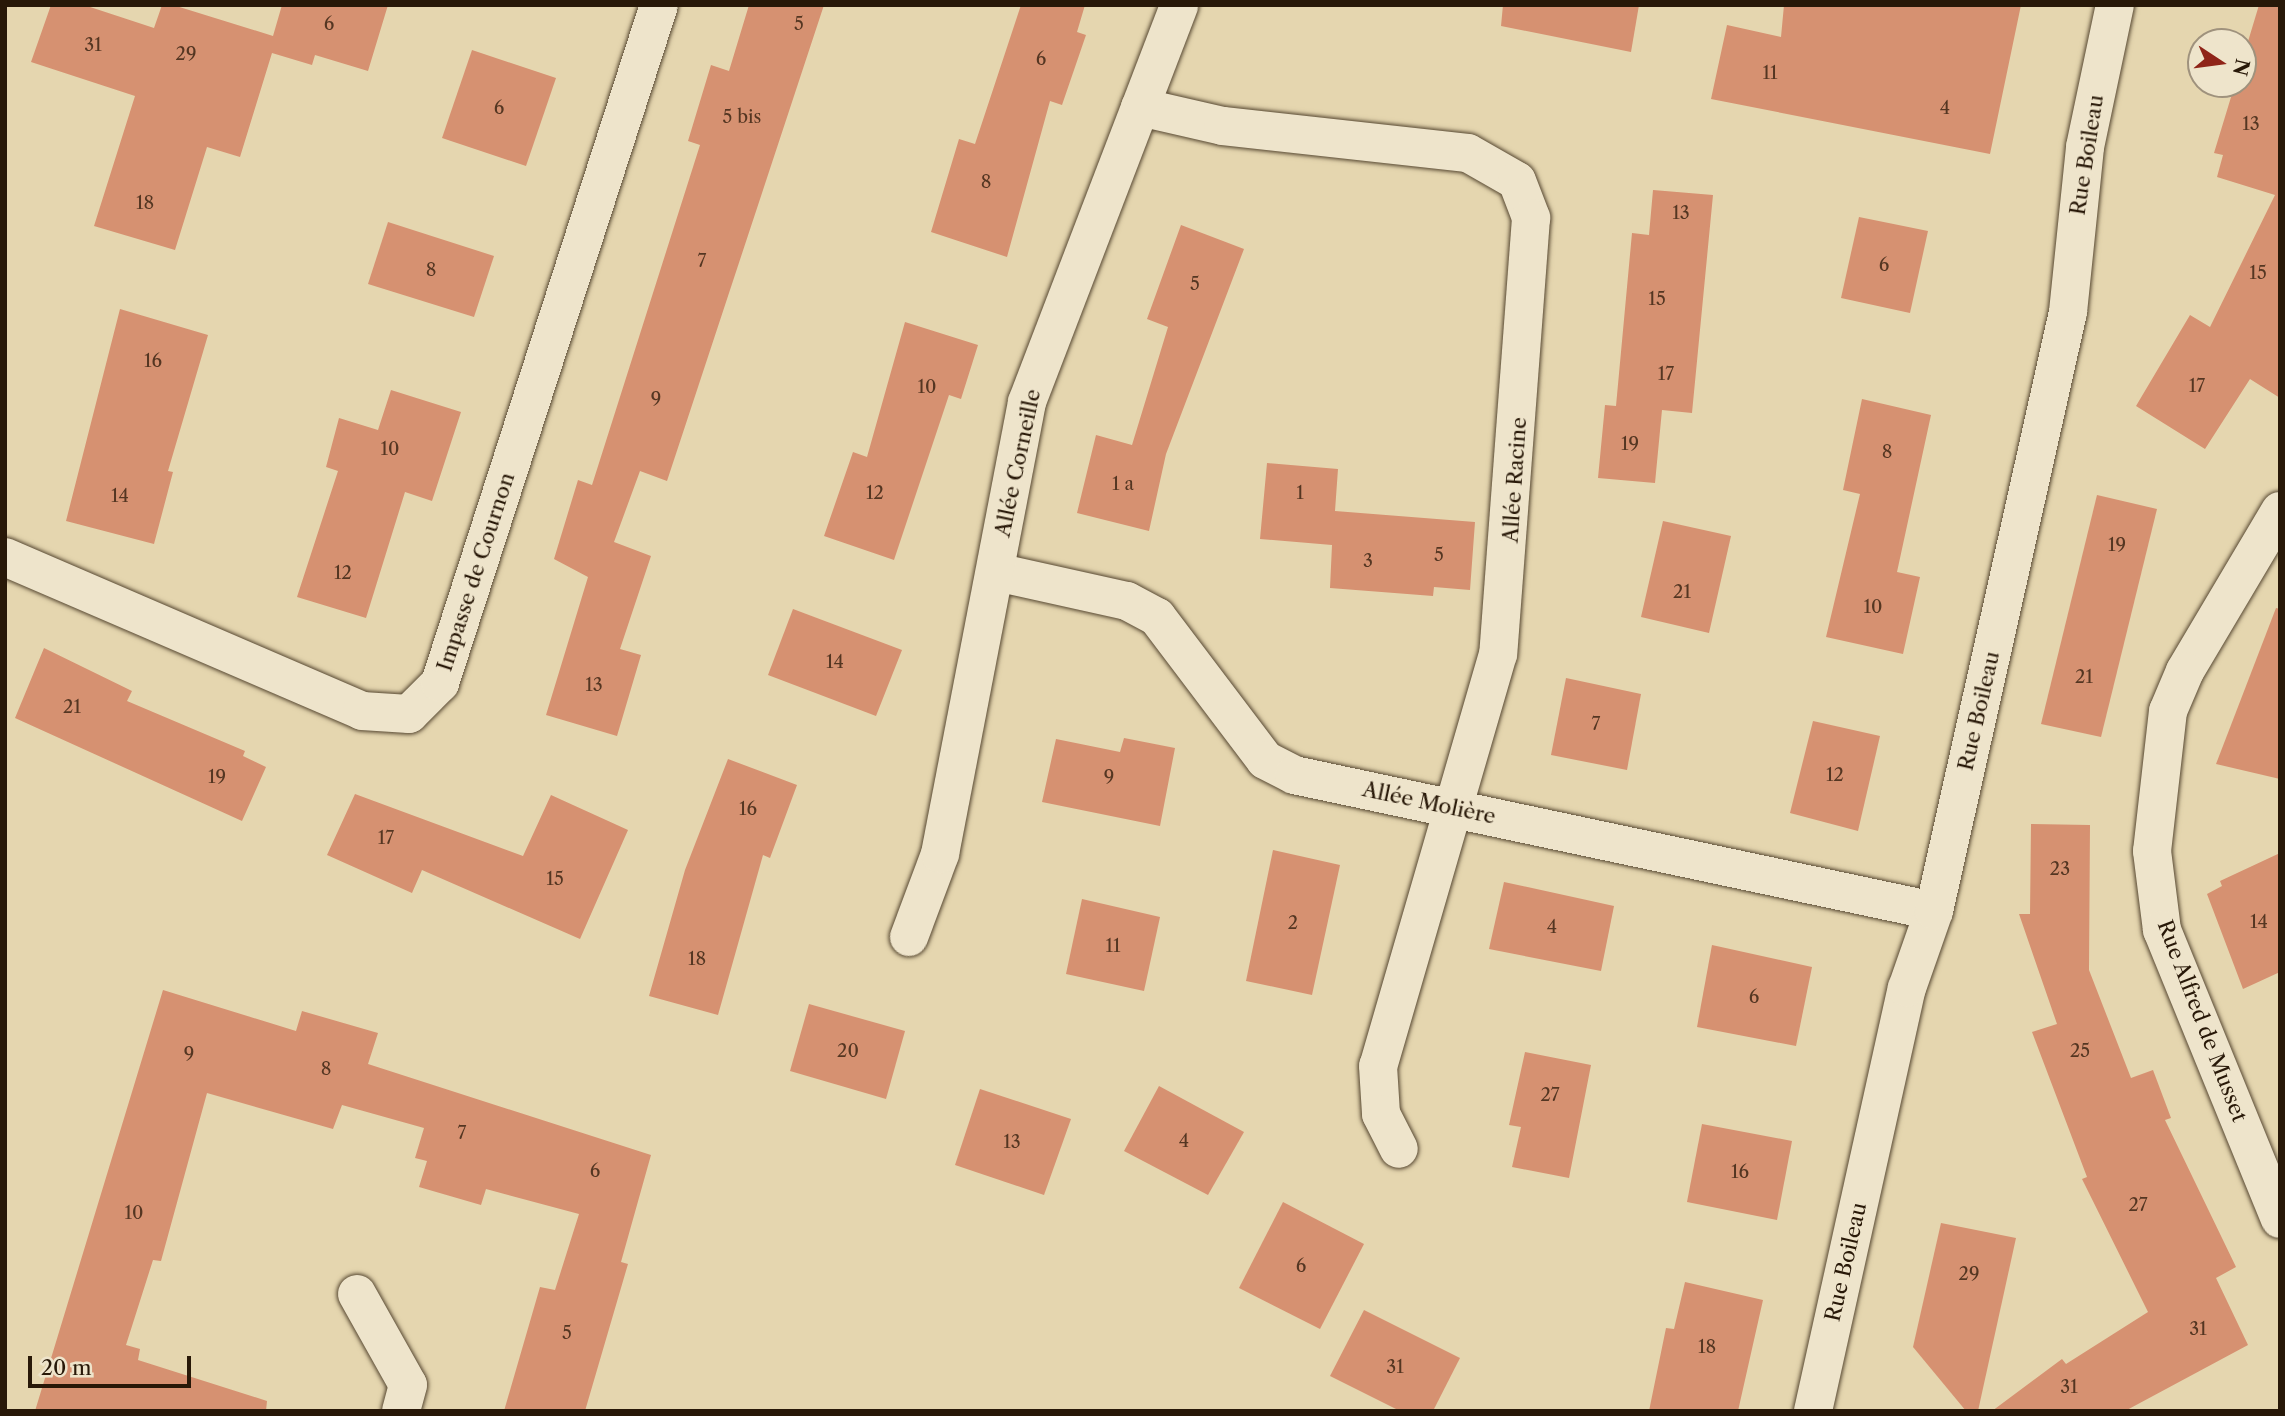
<!DOCTYPE html>
<html>
<head>
<meta charset="utf-8">
<style>
  body { margin:0 }
  #map { position:relative; width:2285px; height:1416px; overflow:hidden; background:#e5d6af; font-family:"Libre Caslon Text",serif }
  div>[style] { position:absolute }
  .building>* { inset:0; background:#d69171 }
  .roads { filter:drop-shadow(0 0 2px #574832) drop-shadow(0 0 2px #574832) }
  .minor>* { height:38px; margin:-19px; padding:0 19px; transform-origin:19px; border-radius:19px; background:#eee4cb }
  span { translate:-50% -50%; white-space:nowrap; text-align:center; line-height:1.15; -webkit-text-stroke:6px #eee4cb; paint-order:stroke }
  .number-label { font-size:18px; color:#543622 }
  .number-label span { -webkit-text-stroke-width:0 }
  .street-label { font-size:21px; color:#281808 }
  .frame { position:absolute; inset:0; border:7px solid #281808; pointer-events:none }
  .north { position:absolute; left:2187px; top:28px; width:70px; height:70px; box-sizing:border-box; background:#eee4cb; border:2px solid #9f927d; border-radius:50%; rotate:103deg; font-size:19px; font-weight:700; line-height:28px; text-align:center; color:#281808 }
  .north::after { content:''; display:block; margin:auto; width:24px; height:32px; background:#8f2418; clip-path:polygon(50% 0,100% 100%,50% 72%,0 100%) }
  .scale { position:absolute; left:28px; top:1356px; width:163px; height:32px; box-sizing:border-box; border:4px solid #281808; border-top:0; padding-left:9px; font-size:21px; line-height:24px; white-space:nowrap; color:#281808; -webkit-text-stroke:5px #eee4cb; paint-order:stroke }
</style>
</head>
<body>
<div id="map">
  <div class="building">
    <i style="clip-path:polygon(51px 5px,84px 5px,154px 28px,162px 5px,173px 5px,273px 36px,282px 5px,388px 5px,368px 71px,315px 55px,312px 65px,272px 53px,240px 157px,207px 147px,175px 250px,94px 226px,135px 96px,31px 62px)"></i>
    <i style="clip-path:polygon(749px 5px,824px 5px,667px 481px,640px 471px,614px 542px,651px 556px,620px 649px,641px 655px,617px 736px,546px 715px,588px 577px,554px 559px,578px 480px,592px 485px,700px 145px,688px 141px,711px 65px,729px 71px)"></i>
    <i style="clip-path:polygon(1021px 5px,1085px 5px,1077px 32px,1086px 35px,1062px 105px,1050px 101px,1007px 257px,931px 232px,959px 139px,975px 144px)"></i>
    <i style="clip-path:polygon(1503px 5px,1639px 5px,1631px 52px,1501px 26px)"></i>
    <i style="clip-path:polygon(1784px 5px,2021px 5px,1990px 154px,1711px 99px,1727px 25px,1781px 37px)"></i>
    <i style="clip-path:polygon(2259px 5px,2280px 5px,2280px 398px,2250px 379px,2205px 449px,2136px 406px,2190px 315px,2210px 327px,2275px 195px,2217px 177px,2223px 155px,2214px 153px,2235px 84px,2243px 84px,2243px 58px)"></i>
    <i style="clip-path:polygon(472px 50px,556px 78px,526px 166px,442px 138px)"></i>
    <i style="clip-path:polygon(1653px 190px,1713px 195px,1692px 413px,1662px 410px,1655px 483px,1598px 478px,1605px 405px,1616px 406px,1632px 233px,1649px 235px)"></i>
    <i style="clip-path:polygon(1859px 217px,1928px 231px,1910px 313px,1841px 298px)"></i>
    <i style="clip-path:polygon(388px 222px,494px 256px,474px 317px,368px 284px)"></i>
    <i style="clip-path:polygon(1181px 225px,1244px 249px,1166px 454px,1149px 531px,1077px 513px,1096px 435px,1132px 445px,1168px 327px,1147px 319px)"></i>
    <i style="clip-path:polygon(120px 309px,208px 335px,168px 471px,173px 472px,154px 544px,66px 521px)"></i>
    <i style="clip-path:polygon(905px 322px,978px 345px,961px 399px,949px 395px,894px 560px,824px 536px,853px 452px,867px 457px)"></i>
    <i style="clip-path:polygon(391px 390px,461px 412px,432px 501px,405px 492px,366px 618px,297px 597px,338px 471px,326px 467px,339px 418px,378px 430px)"></i>
    <i style="clip-path:polygon(1862px 399px,1931px 415px,1897px 572px,1920px 577px,1903px 654px,1826px 637px,1860px 494px,1843px 490px)"></i>
    <i style="clip-path:polygon(1267px 463px,1338px 469px,1335px 511px,1475px 522px,1470px 590px,1434px 587px,1433px 596px,1330px 588px,1332px 545px,1260px 539px)"></i>
    <i style="clip-path:polygon(2097px 495px,2157px 509px,2101px 737px,2041px 724px)"></i>
    <i style="clip-path:polygon(1663px 521px,1731px 536px,1709px 633px,1641px 617px)"></i>
    <i style="clip-path:polygon(2276px 608px,2280px 609px,2280px 779px,2216px 764px)"></i>
    <i style="clip-path:polygon(793px 609px,902px 650px,876px 716px,768px 675px)"></i>
    <i style="clip-path:polygon(44px 648px,132px 691px,127px 701px,245px 751px,243px 756px,266px 767px,242px 821px,15px 718px)"></i>
    <i style="clip-path:polygon(1566px 678px,1641px 694px,1627px 770px,1551px 755px)"></i>
    <i style="clip-path:polygon(1813px 721px,1880px 736px,1858px 831px,1790px 813px)"></i>
    <i style="clip-path:polygon(1124px 738px,1175px 748px,1160px 826px,1042px 802px,1056px 739px,1120px 752px)"></i>
    <i style="clip-path:polygon(728px 759px,797px 785px,770px 858px,763px 855px,718px 1015px,649px 996px,685px 870px)"></i>
    <i style="clip-path:polygon(355px 794px,523px 856px,551px 795px,628px 830px,580px 939px,422px 870px,412px 893px,327px 855px)"></i>
    <i style="clip-path:polygon(2031px 824px,2090px 825px,2089px 970px,2131px 1078px,2153px 1070px,2171px 1118px,2165px 1120px,2236px 1267px,2216px 1278px,2248px 1345px,2125px 1411px,1992px 1411px,2062px 1359px,2066px 1364px,2148px 1312px,2082px 1179px,2087px 1177px,2032px 1032px,2057px 1024px,2019px 914px,2030px 914px)"></i>
    <i style="clip-path:polygon(1273px 850px,1340px 865px,1312px 995px,1246px 981px)"></i>
    <i style="clip-path:polygon(2280px 853px,2280px 972px,2243px 989px,2207px 894px,2222px 886px,2220px 881px)"></i>
    <i style="clip-path:polygon(1504px 882px,1614px 906px,1601px 971px,1489px 949px)"></i>
    <i style="clip-path:polygon(1082px 899px,1160px 917px,1144px 991px,1066px 974px)"></i>
    <i style="clip-path:polygon(1712px 945px,1812px 967px,1796px 1046px,1697px 1027px)"></i>
    <i style="clip-path:polygon(163px 990px,296px 1031px,302px 1011px,378px 1033px,368px 1064px,651px 1155px,621px 1262px,628px 1264px,585px 1411px,504px 1411px,540px 1287px,555px 1290px,579px 1214px,486px 1189px,481px 1205px,419px 1187px,427px 1161px,415px 1158px,424px 1128px,342px 1105px,333px 1129px,207px 1093px,161px 1261px,153px 1260px,126px 1345px,140px 1349px,138px 1360px,267px 1401px,266px 1411px,35px 1411px)"></i>
    <i style="clip-path:polygon(809px 1004px,905px 1031px,886px 1099px,790px 1071px)"></i>
    <i style="clip-path:polygon(1525px 1052px,1591px 1065px,1569px 1178px,1512px 1167px,1521px 1127px,1509px 1125px)"></i>
    <i style="clip-path:polygon(1159px 1086px,1244px 1132px,1208px 1195px,1124px 1151px)"></i>
    <i style="clip-path:polygon(980px 1089px,1071px 1119px,1044px 1195px,955px 1165px)"></i>
    <i style="clip-path:polygon(1702px 1124px,1792px 1141px,1777px 1220px,1687px 1202px)"></i>
    <i style="clip-path:polygon(1283px 1202px,1364px 1244px,1320px 1329px,1239px 1288px)"></i>
    <i style="clip-path:polygon(1941px 1223px,2016px 1238px,1978px 1411px,1966px 1411px,1913px 1347px)"></i>
    <i style="clip-path:polygon(1685px 1282px,1763px 1300px,1738px 1411px,1649px 1411px,1666px 1328px,1674px 1329px)"></i>
    <i style="clip-path:polygon(1364px 1310px,1460px 1358px,1433px 1411px,1400px 1411px,1330px 1376px)"></i>
  </div>
  <div class="roads">
    <div class="minor">
      <i style="left:1140px;top:107px;width:85px;rotate:12.9deg"></i>
      <i style="left:1223px;top:126px;width:246px;rotate:6.3deg"></i>
      <i style="left:1468px;top:153px;width:56px;rotate:29.7deg"></i>
      <i style="left:1517px;top:181px;width:40px;rotate:69deg"></i>
      <i style="left:1531px;top:218px;width:437px;rotate:94.3deg"></i>
      <i style="left:1498px;top:654px;width:429px;rotate:106.2deg"></i>
      <i style="left:1378px;top:1066px;width:48px;rotate:86.4deg"></i>
      <i style="left:1381px;top:1114px;width:39px;rotate:63deg"></i>
      <i style="left:2280px;top:511px;width:186px;rotate:120.7deg"></i>
      <i style="left:2185px;top:671px;width:43px;rotate:113deg"></i>
      <i style="left:2168px;top:711px;width:141px;rotate:96.5deg"></i>
      <i style="left:2152px;top:851px;width:80px;rotate:82.8deg"></i>
      <i style="left:2162px;top:930px;width:312px;rotate:67.8deg"></i>
      <i style="left:5px;top:557px;width:389px;rotate:23.3deg"></i>
      <i style="left:362px;top:711px;width:47px;rotate:3.7deg"></i>
      <i style="left:409px;top:714px;width:44px;rotate:-45deg"></i>
      <i style="left:440px;top:683px;width:712px;rotate:-72.1deg"></i>
      <i style="left:996px;top:572px;width:134px;rotate:12.5deg"></i>
      <i style="left:1127px;top:601px;width:34px;rotate:28deg"></i>
      <i style="left:1157px;top:617px;width:179px;rotate:52.9deg"></i>
      <i style="left:1265px;top:760px;width:33px;rotate:27deg"></i>
      <i style="left:1294px;top:775px;width:654px;rotate:12deg"></i>
      <i style="left:909px;top:937px;width:89px;rotate:-69.5deg"></i>
      <i style="left:940px;top:854px;width:460px;rotate:-79.1deg"></i>
      <i style="left:1027px;top:402px;width:425px;rotate:-69deg"></i>
      <i style="left:357px;top:1294px;width:104px;rotate:60.7deg"></i>
      <i style="left:408px;top:1385px;width:27px;rotate:105deg"></i>
      <i style="left:1813px;top:1411px;width:433px;rotate:-77.5deg"></i>
      <i style="left:1907px;top:988px;width:82px;rotate:-70.7deg"></i>
      <i style="left:1934px;top:911px;width:614px;rotate:-77.39deg"></i>
      <i style="left:2068px;top:312px;width:166px;rotate:-84.1deg"></i>
      <i style="left:2085px;top:147px;width:145px;rotate:-78.1deg"></i>
    </div>
  </div>
  <div class="number-label">
    <span style="left:329px;top:24px">6</span>
    <span style="left:799px;top:24px">5</span>
    <span style="left:93px;top:45px">31</span>
    <span style="left:186px;top:54px">29</span>
    <span style="left:1041px;top:59px">6</span>
    <span style="left:1770px;top:73px">11</span>
    <span style="left:499px;top:108px">6</span>
    <span style="left:1945px;top:108px">4</span>
    <span style="left:742px;top:117px">5 bis</span>
    <span style="left:2251px;top:124px">13</span>
    <span style="left:986px;top:182px">8</span>
    <span style="left:145px;top:203px">18</span>
    <span style="left:1681px;top:213px">13</span>
    <span style="left:702px;top:261px">7</span>
    <span style="left:1884px;top:265px">6</span>
    <span style="left:431px;top:270px">8</span>
    <span style="left:2258px;top:273px">15</span>
    <span style="left:1195px;top:284px">5</span>
    <span style="left:1657px;top:299px">15</span>
    <span style="left:153px;top:361px">16</span>
    <span style="left:1666px;top:374px">17</span>
    <span style="left:2197px;top:386px">17</span>
    <span style="left:927px;top:387px">10</span>
    <span style="left:656px;top:399px">9</span>
    <span style="left:1630px;top:444px">19</span>
    <span style="left:390px;top:449px">10</span>
    <span style="left:1887px;top:452px">8</span>
    <span style="left:1123px;top:484px">1 a</span>
    <span style="left:875px;top:493px">12</span>
    <span style="left:1300px;top:493px">1</span>
    <span style="left:120px;top:496px">14</span>
    <span style="left:2117px;top:545px">19</span>
    <span style="left:1439px;top:555px">5</span>
    <span style="left:1368px;top:561px">3</span>
    <span style="left:343px;top:573px">12</span>
    <span style="left:1682px;top:592px">21</span>
    <span style="left:1873px;top:607px">10</span>
    <span style="left:835px;top:662px">14</span>
    <span style="left:2084px;top:677px">21</span>
    <span style="left:594px;top:685px">13</span>
    <span style="left:72px;top:707px">21</span>
    <span style="left:1596px;top:724px">7</span>
    <span style="left:1835px;top:775px">12</span>
    <span style="left:217px;top:777px">19</span>
    <span style="left:1109px;top:777px">9</span>
    <span style="left:748px;top:809px">16</span>
    <span style="left:386px;top:838px">17</span>
    <span style="left:2060px;top:869px">23</span>
    <span style="left:555px;top:879px">15</span>
    <span style="left:2259px;top:922px">14</span>
    <span style="left:1293px;top:923px">2</span>
    <span style="left:1552px;top:927px">4</span>
    <span style="left:1113px;top:946px">11</span>
    <span style="left:697px;top:959px">18</span>
    <span style="left:1754px;top:997px">6</span>
    <span style="left:848px;top:1051px">20</span>
    <span style="left:2080px;top:1051px">25</span>
    <span style="left:189px;top:1054px">9</span>
    <span style="left:326px;top:1069px">8</span>
    <span style="left:1550px;top:1095px">27</span>
    <span style="left:462px;top:1133px">7</span>
    <span style="left:1184px;top:1141px">4</span>
    <span style="left:1012px;top:1142px">13</span>
    <span style="left:595px;top:1171px">6</span>
    <span style="left:1740px;top:1172px">16</span>
    <span style="left:2138px;top:1205px">27</span>
    <span style="left:134px;top:1213px">10</span>
    <span style="left:1301px;top:1266px">6</span>
    <span style="left:1969px;top:1274px">29</span>
    <span style="left:2198px;top:1329px">31</span>
    <span style="left:567px;top:1333px">5</span>
    <span style="left:1707px;top:1347px">18</span>
    <span style="left:1395px;top:1367px">31</span>
    <span style="left:2069px;top:1387px">31</span>
  </div>
  <div class="street-label">
    <span style="left:2087px;top:155px;rotate:-81deg">Rue Boileau</span>
    <span style="left:1018px;top:463px;rotate:-78deg">Allée Corneille</span>
    <span style="left:1515px;top:480px;rotate:-86deg">Allée Racine</span>
    <span style="left:476px;top:572px;rotate:-72deg">Impasse de Cournon</span>
    <span style="left:1979px;top:711px;rotate:-77deg">Rue Boileau</span>
    <span style="left:1429px;top:803px;rotate:12deg">Allée Molière</span>
    <span style="left:2202px;top:1021px;rotate:69deg">Rue Alfred de Musset</span>
    <span style="left:1846px;top:1262px;rotate:-77deg">Rue Boileau</span>
  </div>
  <div class="frame"></div>
  <div class="north">N</div>
  <div class="scale">20 m</div>
</div>
</body>
</html>
